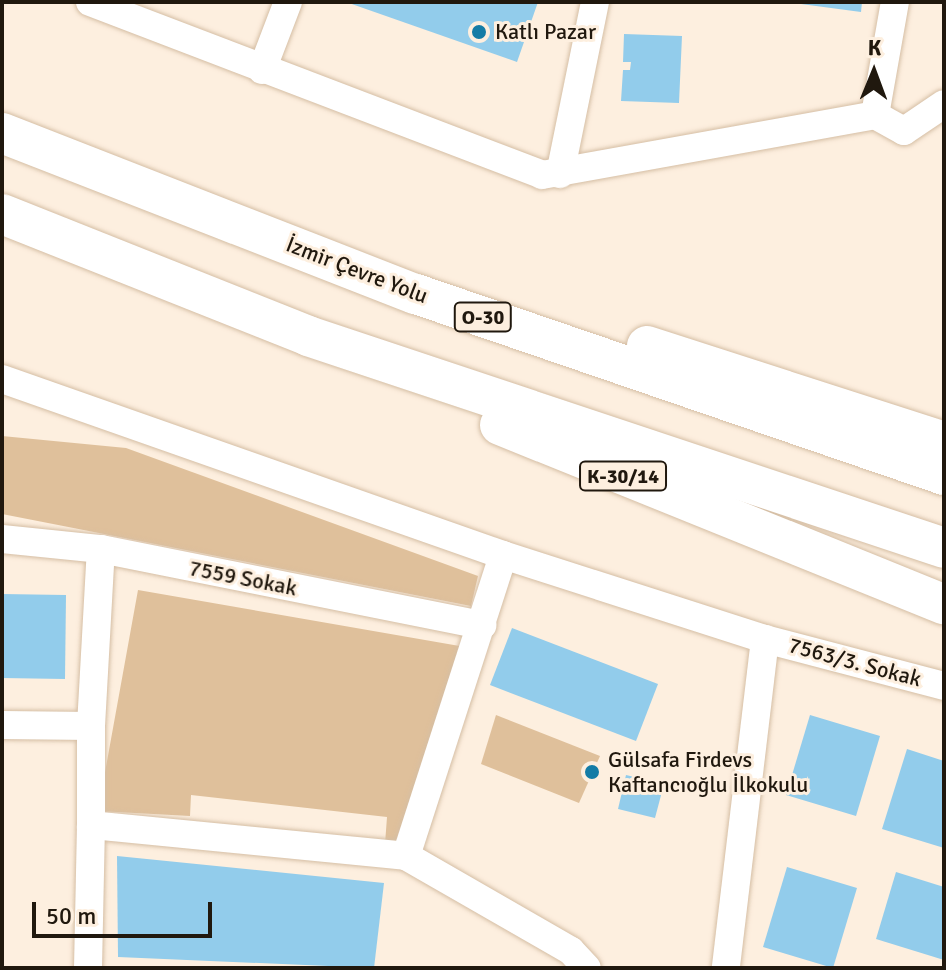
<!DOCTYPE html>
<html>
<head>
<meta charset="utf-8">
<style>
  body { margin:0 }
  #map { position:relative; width:946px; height:970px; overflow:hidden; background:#fdefdf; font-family:Signika,sans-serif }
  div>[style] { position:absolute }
  .green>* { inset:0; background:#dfc09b }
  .building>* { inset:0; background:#92cceb }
  .roads { filter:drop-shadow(0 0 2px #d5bea4) drop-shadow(0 0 2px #d5bea4) }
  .minor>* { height:28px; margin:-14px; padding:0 14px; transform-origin:14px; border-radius:14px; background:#fff }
  .highway>* { height:40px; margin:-20px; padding:0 20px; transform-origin:20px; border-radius:20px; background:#fff }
  .dots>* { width:22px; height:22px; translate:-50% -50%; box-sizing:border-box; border:4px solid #fdefdf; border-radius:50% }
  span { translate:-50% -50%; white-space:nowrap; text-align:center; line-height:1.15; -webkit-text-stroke:6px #fdefdf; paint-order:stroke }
  .shield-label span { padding:2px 6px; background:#fdefdf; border:2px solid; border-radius:6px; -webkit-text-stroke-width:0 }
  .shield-label { font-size:20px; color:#20180e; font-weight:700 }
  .poi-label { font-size:22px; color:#20180e }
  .left { translate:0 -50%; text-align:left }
  .street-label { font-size:22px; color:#20180e }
  .frame { position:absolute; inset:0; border:4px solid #20180e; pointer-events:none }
  .north { position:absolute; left:834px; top:32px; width:80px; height:80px; -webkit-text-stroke:6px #fdefdf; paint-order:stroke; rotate:1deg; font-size:22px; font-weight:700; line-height:32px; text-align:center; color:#20180e }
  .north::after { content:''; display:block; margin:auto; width:28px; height:36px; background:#20180e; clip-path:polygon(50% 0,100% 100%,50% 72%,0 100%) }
  .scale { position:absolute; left:32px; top:902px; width:180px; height:36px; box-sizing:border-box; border:4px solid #20180e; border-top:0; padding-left:10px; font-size:24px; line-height:28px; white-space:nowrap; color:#20180e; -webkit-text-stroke:6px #fdefdf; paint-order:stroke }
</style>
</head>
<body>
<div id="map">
  <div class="green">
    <i style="clip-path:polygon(2px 436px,126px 448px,478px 576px,471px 606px,2px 514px)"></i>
    <i style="clip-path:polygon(138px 590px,471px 648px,402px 847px,385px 844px,387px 817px,191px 795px,190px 816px,98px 811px)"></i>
    <i style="clip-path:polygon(496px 715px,600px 756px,579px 803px,481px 764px)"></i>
  </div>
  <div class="building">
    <i style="clip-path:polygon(346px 2px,538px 2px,517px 62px)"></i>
    <i style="clip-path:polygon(786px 2px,862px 2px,861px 12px)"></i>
    <i style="clip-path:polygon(624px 34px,682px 36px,679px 103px,621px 101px,623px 70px,630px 70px,631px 62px,623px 62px)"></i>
    <i style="clip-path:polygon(2px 594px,66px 595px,65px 679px,2px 678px)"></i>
    <i style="clip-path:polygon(512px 628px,658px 684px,636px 741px,490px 685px)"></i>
    <i style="clip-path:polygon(810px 715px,880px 736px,856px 816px,786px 795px)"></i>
    <i style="clip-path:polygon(907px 749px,944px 761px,944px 848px,882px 829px)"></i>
    <i style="clip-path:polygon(626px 775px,664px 784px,655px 818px,618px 809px)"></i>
    <i style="clip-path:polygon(117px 856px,384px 883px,374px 968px,118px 957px)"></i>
    <i style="clip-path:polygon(787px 867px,857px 888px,833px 968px,763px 947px)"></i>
    <i style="clip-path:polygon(896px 872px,944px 887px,944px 960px,876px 939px)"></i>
  </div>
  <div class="roads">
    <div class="minor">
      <i style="left:90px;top:2px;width:484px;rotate:20.9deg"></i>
      <i style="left:542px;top:175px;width:338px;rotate:-10.2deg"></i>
      <i style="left:875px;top:115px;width:115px;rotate:-80deg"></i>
      <i style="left:262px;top:70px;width:73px;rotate:-69.1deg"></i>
      <i style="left:875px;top:115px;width:33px;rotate:29deg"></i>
      <i style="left:904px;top:131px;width:48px;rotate:-34deg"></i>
      <i style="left:560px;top:174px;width:176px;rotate:-78.5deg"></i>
      <i style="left:2px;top:379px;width:531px;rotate:19.36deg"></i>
      <i style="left:503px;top:555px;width:275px;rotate:17.8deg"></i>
      <i style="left:765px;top:639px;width:331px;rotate:96.8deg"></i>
      <i style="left:2px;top:539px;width:100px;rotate:5.8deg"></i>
      <i style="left:101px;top:549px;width:389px;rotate:11.3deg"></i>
      <i style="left:765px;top:639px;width:185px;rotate:14.7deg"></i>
      <i style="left:2px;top:725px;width:89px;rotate:0.6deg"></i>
      <i style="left:91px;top:726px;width:99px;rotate:90deg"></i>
      <i style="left:91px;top:825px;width:317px;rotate:5.6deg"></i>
      <i style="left:406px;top:856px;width:190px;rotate:29.9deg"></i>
      <i style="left:571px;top:951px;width:23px;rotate:47deg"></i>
      <i style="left:91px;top:726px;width:177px;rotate:-86.8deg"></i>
      <i style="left:406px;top:856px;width:316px;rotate:-72.1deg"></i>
      <i style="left:88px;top:968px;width:143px;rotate:-88.8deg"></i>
    </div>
    <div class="highway">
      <i style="left:2px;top:133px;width:444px;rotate:21.3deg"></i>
      <i style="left:416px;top:294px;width:558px;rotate:18.92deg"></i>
      <i style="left:2px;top:214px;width:329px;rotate:21.7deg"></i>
      <i style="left:308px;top:336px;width:670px;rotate:18.43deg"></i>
      <i style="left:647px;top:346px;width:312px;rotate:17.9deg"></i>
      <i style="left:500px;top:425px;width:479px;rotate:22deg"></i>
    </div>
  </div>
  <div class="dots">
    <i style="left:479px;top:32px;background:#147ca6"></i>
    <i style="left:592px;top:772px;background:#147ca6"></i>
  </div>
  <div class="shield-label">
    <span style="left:483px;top:317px">O-30</span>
    <span style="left:623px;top:476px">K-30/14</span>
  </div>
  <div class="poi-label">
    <span class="left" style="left:495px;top:32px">Katlı Pazar</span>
    <span class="left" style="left:608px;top:772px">Gülsafa Firdevs<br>Kaftancıoğlu İlkokulu</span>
  </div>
  <div class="street-label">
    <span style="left:357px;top:270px;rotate:21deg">İzmir Çevre Yolu</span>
    <span style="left:243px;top:578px;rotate:11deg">7559 Sokak</span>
    <span style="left:855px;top:662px;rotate:15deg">7563/3. Sokak</span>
  </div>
  <div class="frame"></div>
  <div class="north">K</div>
  <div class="scale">50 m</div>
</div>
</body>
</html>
